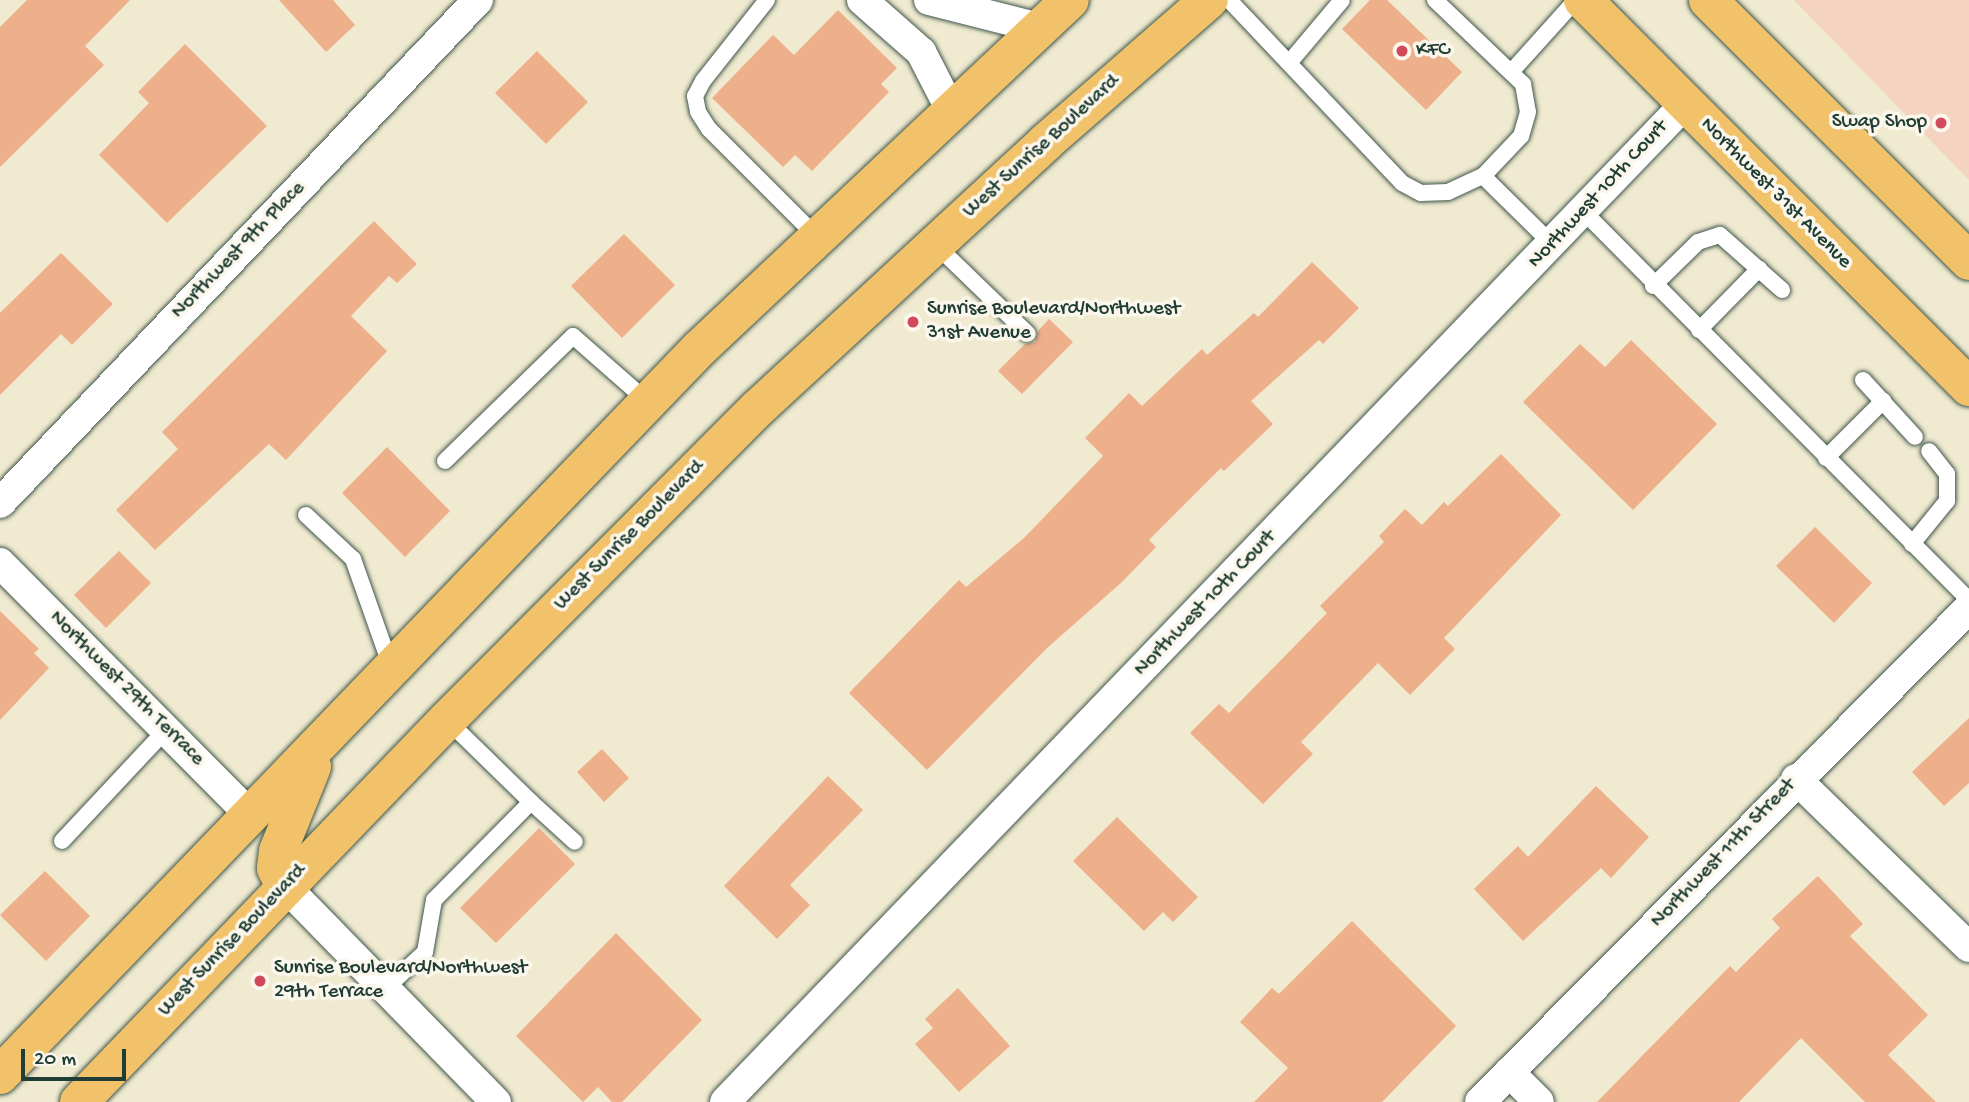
<!DOCTYPE html>
<html>
<head>
<meta charset="utf-8">
<style>
  body { margin:0 }
  #map { position:relative; width:1969px; height:1102px; overflow:hidden; background:#f0ead0; font-family:"Gochi Hand",sans-serif }
  div>[style] { position:absolute }
  .built>* { inset:0; background:#f4d3c0 }
  .building>* { inset:0; background:#eeaf8b }
  .roads { filter:drop-shadow(0 0 2px #3e574b) drop-shadow(0 0 2px #3e574b) }
  .lane>* { height:16px; margin:-8px; padding:0 8px; transform-origin:8px; border-radius:8px; background:#fff }
  .street>* { height:30px; margin:-15px; padding:0 15px; transform-origin:15px; border-radius:15px; background:#fff }
  .primary>* { height:38px; margin:-19px; padding:0 19px; transform-origin:19px; border-radius:19px; background:#f2c26a }
  .dots>* { width:19px; height:19px; translate:-50% -50%; box-sizing:border-box; border:4px solid #fbf7ec; border-radius:50% }
  span { translate:-50% -50%; white-space:nowrap; text-align:center; line-height:1.15; -webkit-text-stroke:7px #fbf7ec; paint-order:stroke }
  .poi-label { font-size:21px; color:#1f3d34 }
  .left { translate:0 -50%; text-align:left }
  .right { translate:-100% -50%; text-align:right }
  .street-label { font-size:21px; color:#1f3d34 }
  .scale { position:absolute; left:21px; top:1049px; width:105px; height:32px; box-sizing:border-box; border:4px solid #1f3d34; border-top:0; padding-left:9px; font-size:21px; line-height:24px; white-space:nowrap; color:#1f3d34; -webkit-text-stroke:5px #fbf7ec; paint-order:stroke }
</style>
</head>
<body>
<div id="map">
  <div class="built">
    <i style="clip-path:polygon(1794px 0,1969px 0,1969px 180px,1866px 74px)"></i>
  </div>
  <div class="building">
    <i style="clip-path:polygon(27px 0,130px 0,85px 46px,104px 65px,0 167px,0 27px)"></i>
    <i style="clip-path:polygon(279px 0,333px 0,355px 25px,326px 52px)"></i>
    <i style="clip-path:polygon(1370px 0,1387px 0,1462px 72px,1426px 110px,1342px 29px)"></i>
    <i style="clip-path:polygon(838px 10px,897px 68px,881px 84px,889px 92px,812px 171px,795px 155px,783px 167px,712px 98px,773px 35px,794px 55px)"></i>
    <i style="clip-path:polygon(185px 44px,267px 126px,167px 223px,99px 155px,149px 103px,138px 92px)"></i>
    <i style="clip-path:polygon(537px 51px,588px 102px,546px 144px,495px 93px)"></i>
    <i style="clip-path:polygon(374px 221px,417px 264px,397px 283px,389px 276px,351px 316px,387px 351px,286px 460px,269px 444px,155px 550px,116px 510px,178px 449px,162px 432px)"></i>
    <i style="clip-path:polygon(624px 234px,675px 285px,622px 338px,571px 286px)"></i>
    <i style="clip-path:polygon(61px 253px,113px 304px,72px 345px,61px 334px,0 395px,0 313px)"></i>
    <i style="clip-path:polygon(1312px 262px,1359px 308px,1323px 344px,1319px 340px,1251px 401px,1273px 424px,1224px 471px,1221px 468px,1149px 540px,1156px 547px,1122px 582px,1047px 648px,927px 770px,849px 693px,959px 580px,966px 587px,1024px 538px,1103px 456px,1085px 438px,1129px 393px,1142px 406px,1202px 349px,1207px 355px,1254px 313px,1258px 317px)"></i>
    <i style="clip-path:polygon(1049px 319px,1073px 342px,1022px 394px,998px 371px,1025px 344px,1035px 342px,1038px 331px)"></i>
    <i style="clip-path:polygon(1631px 340px,1717px 424px,1633px 510px,1523px 402px,1580px 344px,1605px 367px)"></i>
    <i style="clip-path:polygon(387px 447px,450px 511px,405px 557px,342px 493px)"></i>
    <i style="clip-path:polygon(1501px 454px,1561px 515px,1444px 638px,1455px 649px,1410px 695px,1378px 663px,1301px 742px,1313px 754px,1263px 804px,1190px 733px,1219px 704px,1229px 713px,1327px 613px,1320px 606px,1384px 542px,1379px 536px,1405px 509px,1422px 525px,1444px 502px,1448px 506px)"></i>
    <i style="clip-path:polygon(1815px 527px,1872px 583px,1834px 623px,1776px 566px)"></i>
    <i style="clip-path:polygon(119px 551px,151px 583px,106px 628px,74px 595px)"></i>
    <i style="clip-path:polygon(0 611px,39px 649px,34px 653px,49px 668px,0 720px)"></i>
    <i style="clip-path:polygon(1969px 718px,1969px 783px,1944px 806px,1912px 772px)"></i>
    <i style="clip-path:polygon(602px 749px,629px 778px,604px 802px,577px 772px)"></i>
    <i style="clip-path:polygon(828px 776px,863px 810px,790px 885px,810px 905px,777px 939px,724px 886px)"></i>
    <i style="clip-path:polygon(1596px 786px,1649px 837px,1611px 878px,1601px 868px,1523px 941px,1474px 889px,1518px 846px,1528px 857px)"></i>
    <i style="clip-path:polygon(1117px 817px,1198px 897px,1173px 922px,1163px 912px,1144px 931px,1073px 861px)"></i>
    <i style="clip-path:polygon(539px 828px,575px 864px,496px 943px,460px 908px)"></i>
    <i style="clip-path:polygon(45px 871px,90px 916px,46px 961px,0 915px)"></i>
    <i style="clip-path:polygon(1818px 876px,1863px 924px,1850px 936px,1928px 1015px,1888px 1055px,1936px 1102px,1865px 1102px,1801px 1038px,1739px 1102px,1597px 1102px,1730px 966px,1736px 972px,1780px 928px,1772px 919px)"></i>
    <i style="clip-path:polygon(1352px 921px,1456px 1026px,1382px 1102px,1254px 1102px,1288px 1068px,1240px 1022px,1272px 988px,1279px 994px)"></i>
    <i style="clip-path:polygon(616px 933px,702px 1020px,622px 1102px,612px 1102px,598px 1087px,583px 1102px,516px 1036px)"></i>
    <i style="clip-path:polygon(958px 988px,1010px 1046px,959px 1092px,915px 1044px,933px 1028px,925px 1019px)"></i>
  </div>
  <div class="roads">
    <div class="lane">
      <i style="left:767px;top:0;width:103px;rotate:128.3deg"></i>
      <i style="left:703px;top:81px;width:17px;rotate:118deg"></i>
      <i style="left:695px;top:96px;width:16px;rotate:79deg"></i>
      <i style="left:698px;top:112px;width:20px;rotate:57deg"></i>
      <i style="left:709px;top:129px;width:151px;rotate:45deg"></i>
      <i style="left:1229px;top:0;width:252px;rotate:46.6deg"></i>
      <i style="left:1402px;top:183px;width:21px;rotate:28deg"></i>
      <i style="left:1421px;top:193px;width:27px;rotate:-2deg"></i>
      <i style="left:1448px;top:192px;width:38px;rotate:-25deg"></i>
      <i style="left:1483px;top:176px;width:97px;rotate:44.6deg"></i>
      <i style="left:1435px;top:0;width:122px;rotate:43.7deg"></i>
      <i style="left:1523px;top:84px;width:28px;rotate:80deg"></i>
      <i style="left:1528px;top:112px;width:25px;rotate:106deg"></i>
      <i style="left:1521px;top:136px;width:55px;rotate:133.5deg"></i>
      <i style="left:1289px;top:63px;width:82px;rotate:-49.9deg"></i>
      <i style="left:1512px;top:71px;width:96px;rotate:-48deg"></i>
      <i style="left:1581px;top:209px;width:551px;rotate:45.22deg"></i>
      <i style="left:935px;top:244px;width:129px;rotate:44.1deg"></i>
      <i style="left:1653px;top:286px;width:63px;rotate:-44.4deg"></i>
      <i style="left:1698px;top:242px;width:23px;rotate:-18deg"></i>
      <i style="left:1720px;top:235px;width:83px;rotate:41.6deg"></i>
      <i style="left:1699px;top:330px;width:86px;rotate:-45.5deg"></i>
      <i style="left:1863px;top:380px;width:77px;rotate:47.6deg"></i>
      <i style="left:1826px;top:458px;width:81px;rotate:-45deg"></i>
      <i style="left:445px;top:461px;width:179px;rotate:-44.3deg"></i>
      <i style="left:573px;top:336px;width:100px;rotate:41.3deg"></i>
      <i style="left:306px;top:515px;width:64px;rotate:43.1deg"></i>
      <i style="left:353px;top:559px;width:114px;rotate:70.6deg"></i>
      <i style="left:1912px;top:544px;width:55px;rotate:-50.9deg"></i>
      <i style="left:1947px;top:501px;width:27px;rotate:-90deg"></i>
      <i style="left:1947px;top:474px;width:29px;rotate:-128deg"></i>
      <i style="left:531px;top:802px;width:59px;rotate:42.3deg"></i>
      <i style="left:62px;top:841px;width:152px;rotate:-46.9deg"></i>
      <i style="left:384px;top:990px;width:56px;rotate:-42.8deg"></i>
      <i style="left:425px;top:952px;width:53px;rotate:-80.2deg"></i>
      <i style="left:434px;top:900px;width:138px;rotate:-45.3deg"></i>
      <i style="left:531px;top:802px;width:117px;rotate:-135.7deg"></i>
    </div>
    <div class="street">
      <i style="left:862px;top:0;width:79px;rotate:41.4deg"></i>
      <i style="left:921px;top:52px;width:65px;rotate:62.7deg"></i>
      <i style="left:929px;top:0;width:114px;rotate:14.2deg"></i>
      <i style="left:0;top:503px;width:694px;rotate:-46.46deg"></i>
      <i style="left:0;top:563px;width:356px;rotate:45.2deg"></i>
      <i style="left:1796px;top:779px;width:241px;rotate:44.2deg"></i>
      <i style="left:285px;top:886px;width:302px;rotate:45.7deg"></i>
      <i style="left:1509px;top:1072px;width:42px;rotate:45deg"></i>
      <i style="left:725px;top:1102px;width:1385px;rotate:-46.11deg"></i>
      <i style="left:1480px;top:1102px;width:695px;rotate:-45.29deg"></i>
    </div>
    <div class="primary">
      <i style="left:1583px;top:0;width:547px;rotate:45.07deg"></i>
      <i style="left:1708px;top:0;width:369px;rotate:45deg"></i>
      <i style="left:285px;top:886px;width:20px;rotate:-117deg"></i>
      <i style="left:276px;top:868px;width:17px;rotate:-83deg"></i>
      <i style="left:278px;top:851px;width:91px;rotate:-68deg"></i>
      <i style="left:0;top:1075px;width:1008px;rotate:-46.09deg"></i>
      <i style="left:699px;top:349px;width:509px;rotate:-43.25deg"></i>
      <i style="left:79px;top:1102px;width:530px;rotate:-46.07deg"></i>
      <i style="left:447px;top:720px;width:439px;rotate:-45.1deg"></i>
      <i style="left:757px;top:409px;width:393px;rotate:-42.7deg"></i>
      <i style="left:1046px;top:142px;width:216px;rotate:-41.1deg"></i>
    </div>
  </div>
  <div class="dots">
    <i style="left:1402px;top:51px;background:#d1495b"></i>
    <i style="left:1941px;top:123px;background:#d1495b"></i>
    <i style="left:913px;top:322px;background:#d1495b"></i>
    <i style="left:260px;top:981px;background:#d1495b"></i>
  </div>
  <div class="poi-label">
    <span class="left" style="left:1416px;top:51px">KFC</span>
    <span class="right" style="left:1927px;top:123px">Swap Shop</span>
    <span class="left" style="left:927px;top:322px">Sunrise Boulevard/Northwest<br>31st Avenue</span>
    <span class="left" style="left:274px;top:981px">Sunrise Boulevard/Northwest<br>29th Terrace</span>
  </div>
  <div class="street-label">
    <span style="left:1042px;top:147px;rotate:-42deg">West Sunrise Boulevard</span>
    <span style="left:1775px;top:194px;rotate:45deg">Northwest 31st Avenue</span>
    <span style="left:1599px;top:195px;rotate:-47deg">Northwest 10th Court</span>
    <span style="left:239px;top:251px;rotate:-46deg">Northwest 9th Place</span>
    <span style="left:630px;top:536px;rotate:-45deg">West Sunrise Boulevard</span>
    <span style="left:1206px;top:604px;rotate:-46deg">Northwest 10th Court</span>
    <span style="left:126px;top:689px;rotate:45deg">Northwest 29th Terrace</span>
    <span style="left:1724px;top:854px;rotate:-46deg">Northwest 11th Street</span>
    <span style="left:233px;top:941px;rotate:-46deg">West Sunrise Boulevard</span>
  </div>
  <div class="scale">20 m</div>
</div>
</body>
</html>
